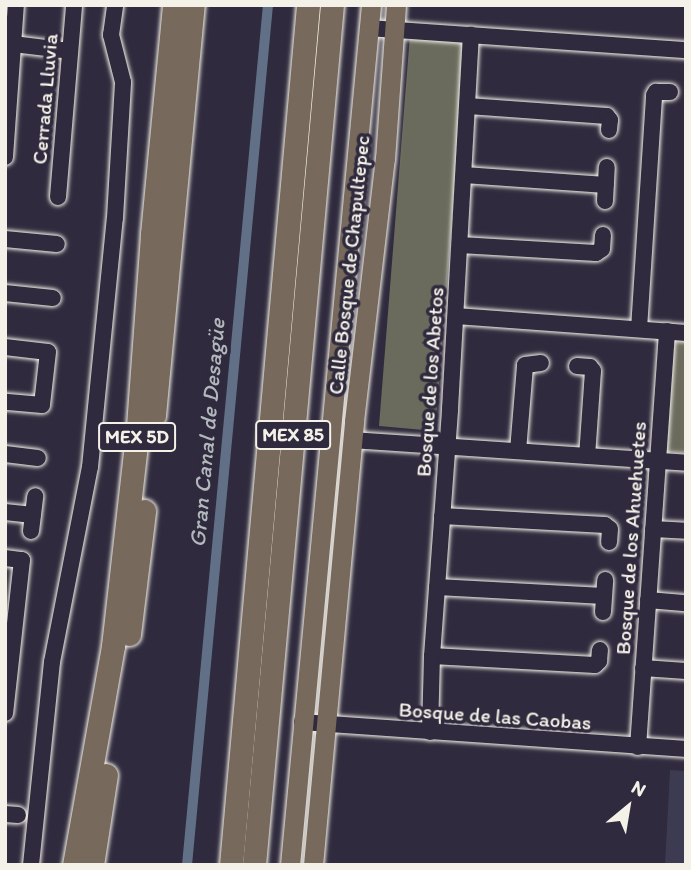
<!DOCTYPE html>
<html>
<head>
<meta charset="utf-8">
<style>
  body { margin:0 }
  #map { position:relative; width:691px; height:870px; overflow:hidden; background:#2f2a3d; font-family:Itim,sans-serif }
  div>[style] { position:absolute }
  .built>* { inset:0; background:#3d3b51 }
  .green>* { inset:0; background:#6a6b5d }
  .canal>* { height:10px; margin:-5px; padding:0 5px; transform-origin:5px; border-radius:5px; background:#627087 }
  .roads { filter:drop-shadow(0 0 2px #f4f1e8) drop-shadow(0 0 2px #f4f1e8) }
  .minor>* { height:16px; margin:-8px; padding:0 8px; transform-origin:8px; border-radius:8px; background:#2f2a3d }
  .major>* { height:19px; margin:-9.5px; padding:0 9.5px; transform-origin:9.5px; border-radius:9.5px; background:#77695c }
  .highway>* { height:23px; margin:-11.5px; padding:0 11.5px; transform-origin:11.5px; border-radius:11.5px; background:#77695c }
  span { translate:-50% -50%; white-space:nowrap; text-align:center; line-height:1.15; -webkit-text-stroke:7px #2f2a3d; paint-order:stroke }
  .shield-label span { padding:2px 5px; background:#2f2a3d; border:2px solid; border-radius:5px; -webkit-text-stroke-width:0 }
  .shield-label { font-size:19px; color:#f4f1e8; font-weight:700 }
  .street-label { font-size:21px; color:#f4f1e8 }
  .water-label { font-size:23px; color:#b2b7bc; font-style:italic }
  .frame { position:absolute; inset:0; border:7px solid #f4f1e8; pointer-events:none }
  .north { position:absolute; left:593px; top:772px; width:70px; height:70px; -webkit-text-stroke:5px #2f2a3d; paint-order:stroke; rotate:30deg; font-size:19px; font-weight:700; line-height:28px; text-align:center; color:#f4f1e8 }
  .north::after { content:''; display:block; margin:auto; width:24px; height:32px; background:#f4f1e8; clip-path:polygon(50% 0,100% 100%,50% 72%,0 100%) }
</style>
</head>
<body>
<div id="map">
  <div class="built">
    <i style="clip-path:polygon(670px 770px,686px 771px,686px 865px,665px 865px)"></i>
  </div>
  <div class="green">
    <i style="clip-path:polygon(410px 35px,466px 40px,435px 431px,379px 426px)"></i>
    <i style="clip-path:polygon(672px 337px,686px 339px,686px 453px,664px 452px)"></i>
  </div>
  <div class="canal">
    <i style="left:187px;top:865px;width:864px;rotate:-84.62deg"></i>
  </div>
  <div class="roads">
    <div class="minor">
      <i style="left:369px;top:28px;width:318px;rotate:4deg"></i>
      <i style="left:5px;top:43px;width:65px;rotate:7deg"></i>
      <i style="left:468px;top:106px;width:139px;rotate:4.1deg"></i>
      <i style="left:607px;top:116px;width:5px;rotate:53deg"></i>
      <i style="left:610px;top:120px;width:10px;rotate:96deg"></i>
      <i style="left:5px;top:157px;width:152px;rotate:-85.9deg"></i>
      <i style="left:464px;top:175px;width:142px;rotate:4deg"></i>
      <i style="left:58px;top:197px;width:193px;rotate:-85.2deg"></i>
      <i style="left:605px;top:201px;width:34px;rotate:-87deg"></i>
      <i style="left:5px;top:239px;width:52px;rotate:5.5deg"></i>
      <i style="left:460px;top:245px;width:136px;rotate:3.4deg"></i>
      <i style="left:596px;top:253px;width:7px;rotate:-34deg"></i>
      <i style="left:602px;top:249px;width:14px;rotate:-86deg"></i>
      <i style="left:5px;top:293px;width:48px;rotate:5.9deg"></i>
      <i style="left:456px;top:316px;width:231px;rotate:4.2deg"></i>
      <i style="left:639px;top:329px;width:234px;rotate:-86.3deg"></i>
      <i style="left:654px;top:95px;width:4px;rotate:-56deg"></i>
      <i style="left:656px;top:92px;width:14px"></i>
      <i style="left:5px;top:347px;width:43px;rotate:6.6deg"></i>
      <i style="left:48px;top:352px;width:53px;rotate:96.5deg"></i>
      <i style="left:42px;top:405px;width:37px;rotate:-175deg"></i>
      <i style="left:577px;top:366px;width:13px;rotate:4deg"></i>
      <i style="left:590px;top:367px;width:5px;rotate:53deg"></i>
      <i style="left:593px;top:371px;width:85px;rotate:94deg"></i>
      <i style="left:352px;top:440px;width:335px;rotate:3.9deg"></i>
      <i style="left:518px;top:451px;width:86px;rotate:-85.3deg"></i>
      <i style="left:525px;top:365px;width:16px;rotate:-7deg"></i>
      <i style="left:5px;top:454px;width:33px;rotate:7deg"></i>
      <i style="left:5px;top:512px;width:28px;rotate:6deg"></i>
      <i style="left:442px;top:516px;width:163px;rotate:3.2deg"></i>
      <i style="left:605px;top:525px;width:6px;rotate:39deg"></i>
      <i style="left:610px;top:529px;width:13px;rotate:94deg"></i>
      <i style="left:653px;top:529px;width:33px;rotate:3deg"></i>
      <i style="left:31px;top:531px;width:35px;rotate:-83deg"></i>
      <i style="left:5px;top:558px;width:17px;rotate:7deg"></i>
      <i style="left:22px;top:560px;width:154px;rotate:96.3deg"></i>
      <i style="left:437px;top:587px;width:167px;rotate:3.1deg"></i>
      <i style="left:648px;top:600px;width:38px;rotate:5deg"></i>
      <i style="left:603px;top:612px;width:32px;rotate:-86deg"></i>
      <i style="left:432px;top:656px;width:163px;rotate:3.2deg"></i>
      <i style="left:595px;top:665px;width:6px;rotate:-45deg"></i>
      <i style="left:599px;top:661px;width:11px;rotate:-85deg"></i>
      <i style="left:643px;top:668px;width:43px;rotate:4deg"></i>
      <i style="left:302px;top:722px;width:385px;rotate:4deg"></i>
      <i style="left:430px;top:732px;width:76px;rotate:-88.5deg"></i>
      <i style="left:432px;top:656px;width:248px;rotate:-85.8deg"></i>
      <i style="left:450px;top:409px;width:375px;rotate:-86.8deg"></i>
      <i style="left:638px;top:747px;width:417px;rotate:-86deg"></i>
      <i style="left:5px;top:814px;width:13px;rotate:4deg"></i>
      <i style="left:31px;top:865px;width:204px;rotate:-84.1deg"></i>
      <i style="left:52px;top:662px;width:199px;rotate:-79deg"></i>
      <i style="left:90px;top:467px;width:250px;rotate:-84.3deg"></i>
      <i style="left:115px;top:218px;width:136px;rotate:-86.6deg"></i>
      <i style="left:123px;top:82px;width:49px;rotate:-104.3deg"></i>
      <i style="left:111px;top:35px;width:30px;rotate:-82deg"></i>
    </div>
    <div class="major">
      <i style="left:290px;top:865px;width:864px;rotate:-84.62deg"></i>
      <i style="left:313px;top:865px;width:446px;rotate:-84.7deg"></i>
      <i style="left:354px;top:421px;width:264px;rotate:-83.3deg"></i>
      <i style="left:385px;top:159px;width:154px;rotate:-85.9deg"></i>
    </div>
    <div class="highway">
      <i style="left:154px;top:415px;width:412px;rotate:-84.6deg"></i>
      <i style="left:129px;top:634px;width:124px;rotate:-83deg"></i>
      <i style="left:74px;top:865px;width:222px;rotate:-79.9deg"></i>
      <i style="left:113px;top:646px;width:221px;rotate:-83.5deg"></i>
      <i style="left:138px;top:426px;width:193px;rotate:-85.8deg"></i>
      <i style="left:152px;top:234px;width:230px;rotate:-84.5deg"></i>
      <i style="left:92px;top:865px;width:91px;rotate:-81.2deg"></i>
      <i style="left:231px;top:865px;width:863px;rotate:-84.88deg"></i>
      <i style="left:254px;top:865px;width:864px;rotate:-84.82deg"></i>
    </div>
  </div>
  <div class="shield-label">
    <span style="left:293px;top:435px">MEX 85</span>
    <span style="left:137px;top:437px">MEX 5D</span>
  </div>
  <div class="street-label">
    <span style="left:45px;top:99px;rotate:-85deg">Cerrada Lluvia</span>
    <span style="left:349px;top:265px;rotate:-84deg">Calle Bosque de Chapultepec</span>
    <span style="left:430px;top:382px;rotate:-86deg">Bosque de los Abetos</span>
    <span style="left:631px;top:538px;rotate:-86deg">Bosque de los Ahuehuetes</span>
    <span style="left:495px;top:716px;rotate:4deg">Bosque de las Caobas</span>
  </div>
  <div class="water-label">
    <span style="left:207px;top:433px;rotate:-85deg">Gran Canal de Desagüe</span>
  </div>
  <div class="frame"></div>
  <div class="north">N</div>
</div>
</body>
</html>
